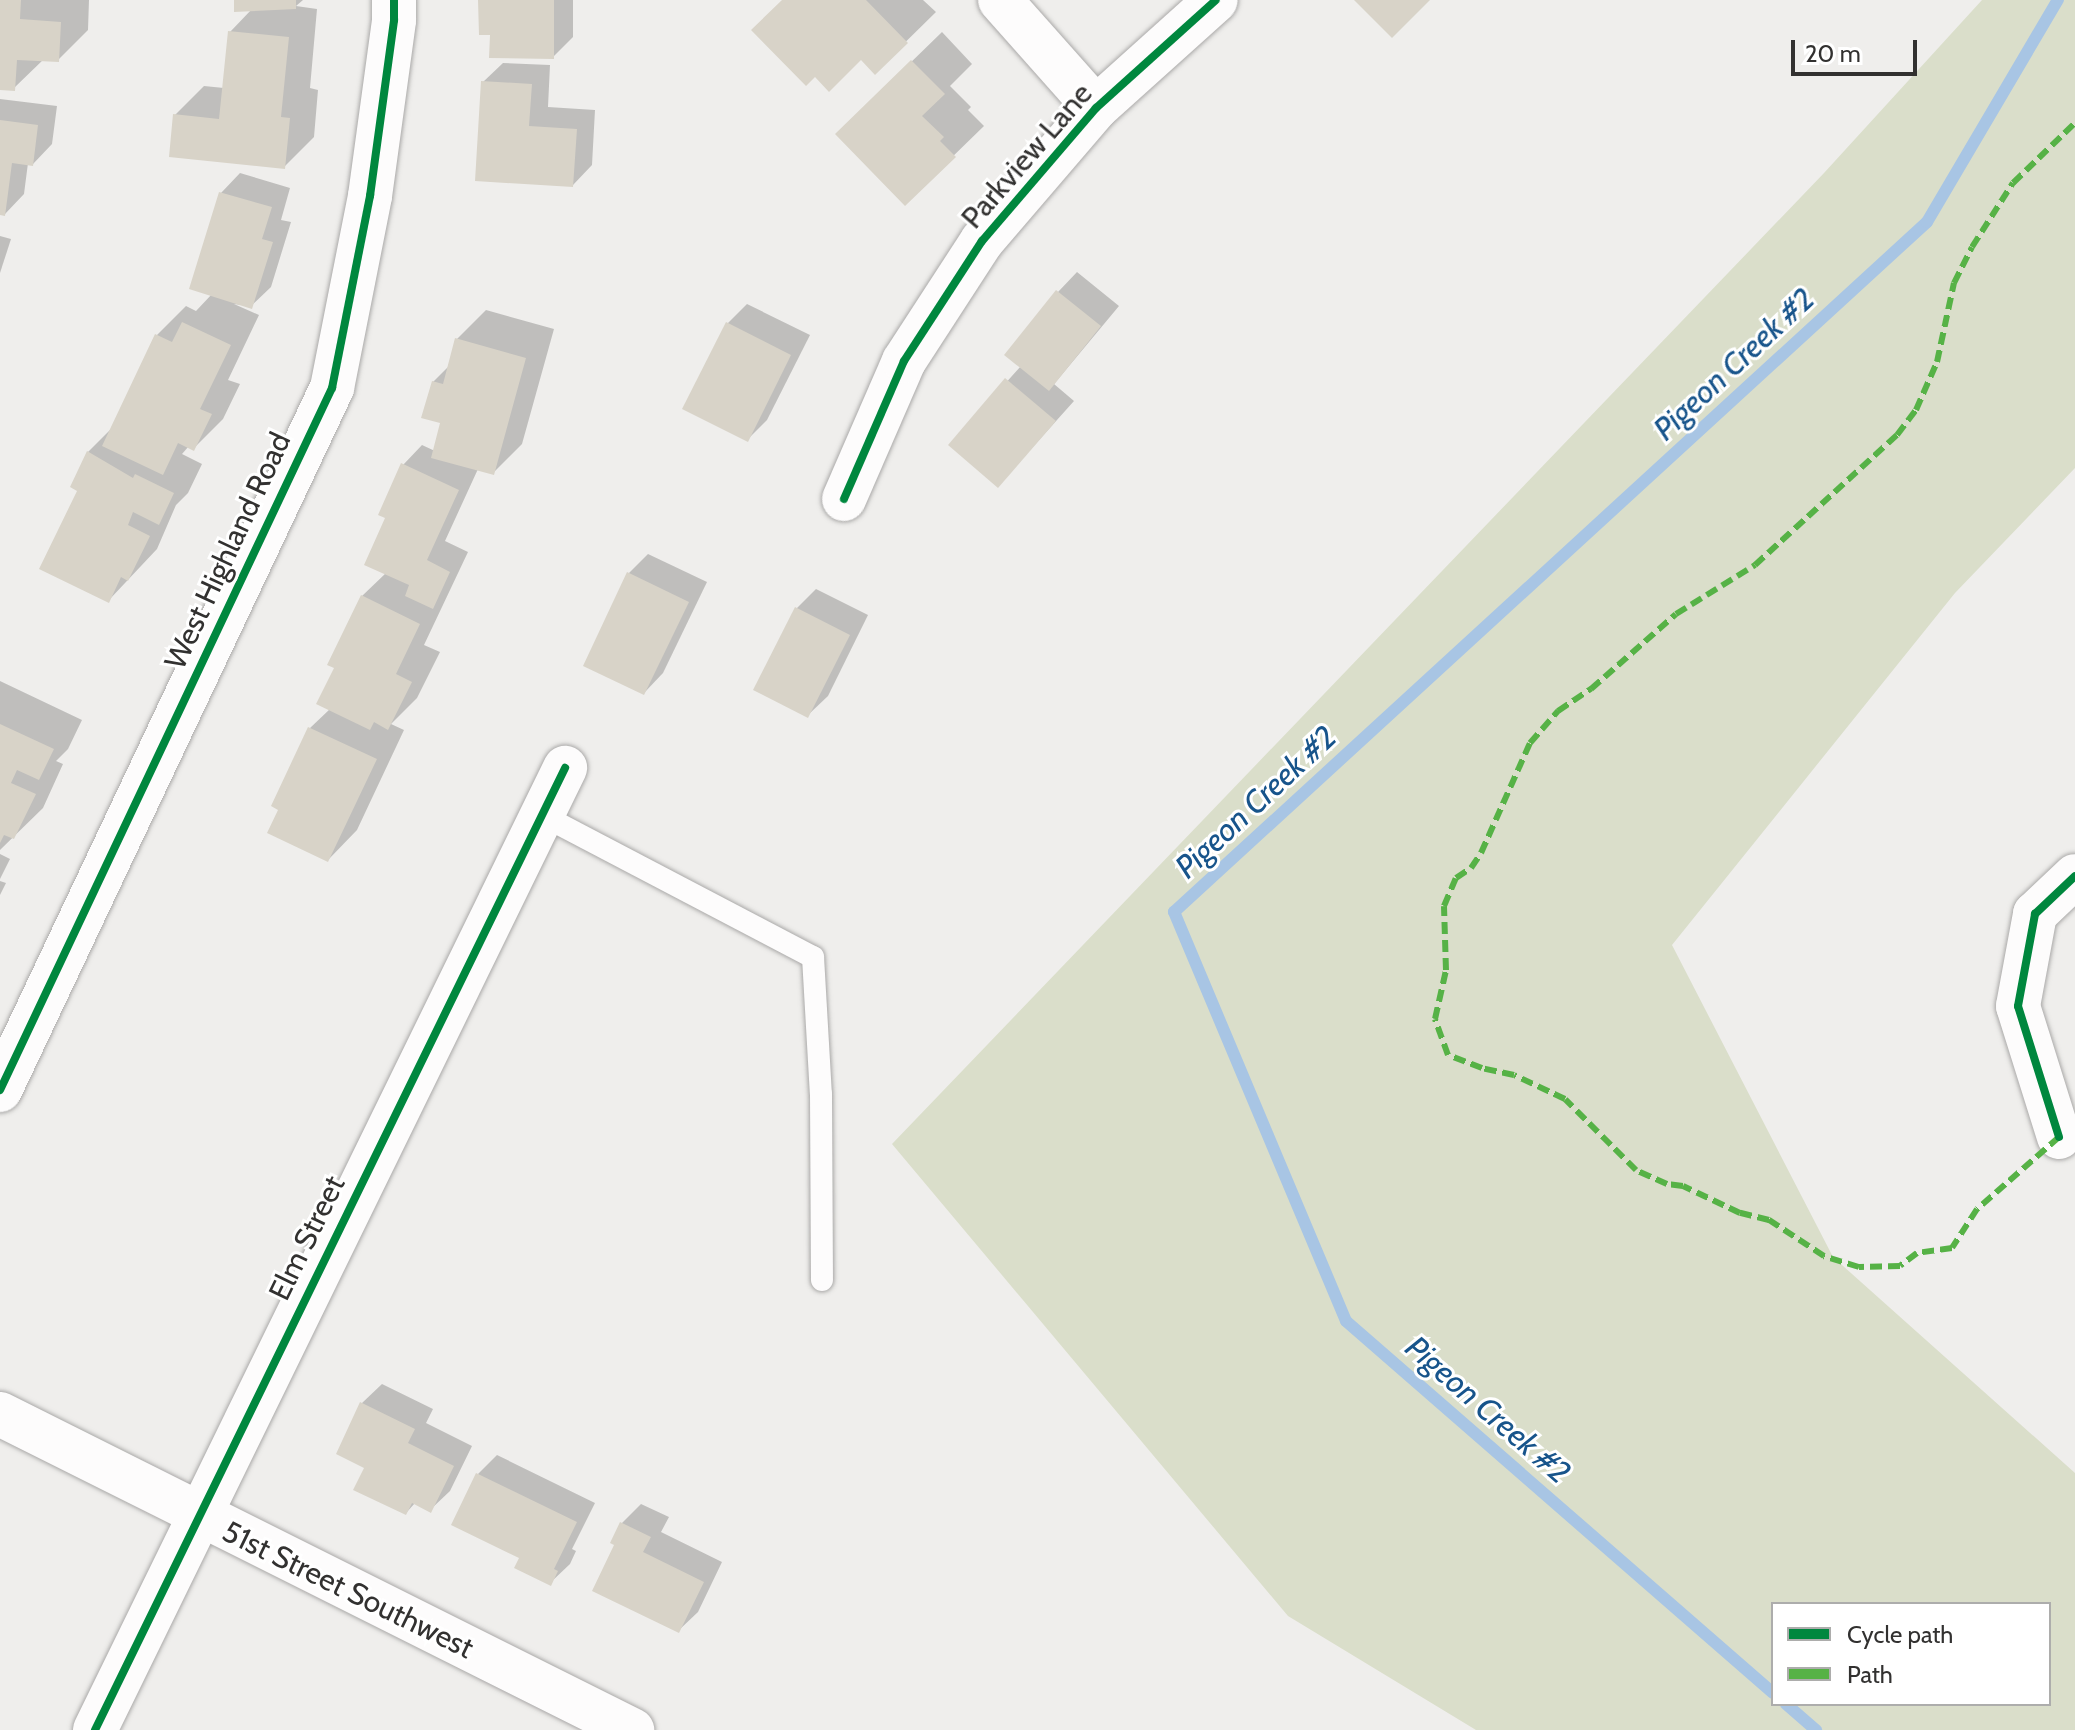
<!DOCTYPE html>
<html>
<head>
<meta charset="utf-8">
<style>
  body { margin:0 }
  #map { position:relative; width:2075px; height:1730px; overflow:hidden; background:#efeeec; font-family:Cabin,sans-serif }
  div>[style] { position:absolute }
  .green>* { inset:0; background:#dadeca }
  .shadow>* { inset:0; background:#0003 }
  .stream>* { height:12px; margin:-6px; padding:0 6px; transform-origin:6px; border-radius:6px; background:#a8c5e4 }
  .building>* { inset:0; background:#d8d3c8 }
  .roads { filter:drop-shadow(0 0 2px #aaa9a8) drop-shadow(0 0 2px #aaa9a8) }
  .lane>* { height:22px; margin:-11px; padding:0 11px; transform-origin:11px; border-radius:11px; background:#fdfcfc }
  .street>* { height:44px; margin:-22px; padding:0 22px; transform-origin:22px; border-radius:22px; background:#fdfcfc }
  .quiet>* { height:6px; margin-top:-3px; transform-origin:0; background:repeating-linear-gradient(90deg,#56b246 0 12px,transparent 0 18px) }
  .cycleway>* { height:8px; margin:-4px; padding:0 4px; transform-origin:4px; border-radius:4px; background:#00873e }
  span { translate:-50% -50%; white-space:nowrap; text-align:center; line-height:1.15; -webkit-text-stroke:6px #fff; paint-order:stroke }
  .street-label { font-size:30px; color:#323130 }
  .water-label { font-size:32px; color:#17548b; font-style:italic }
  .legend { position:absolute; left:1771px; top:1602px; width:280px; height:104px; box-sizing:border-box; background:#fff; border:2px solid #adadac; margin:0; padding:10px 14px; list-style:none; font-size:24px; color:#323130 }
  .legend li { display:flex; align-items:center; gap:16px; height:40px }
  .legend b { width:40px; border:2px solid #adadac }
  .scale { position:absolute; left:1791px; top:40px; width:126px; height:36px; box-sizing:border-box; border:4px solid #323130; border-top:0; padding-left:10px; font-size:24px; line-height:28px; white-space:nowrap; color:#323130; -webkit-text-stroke:6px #fff; paint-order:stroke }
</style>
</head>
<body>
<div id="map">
  <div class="green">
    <i style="clip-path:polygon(evenodd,1982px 0,2075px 0,2075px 468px,1955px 593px,1672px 945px,1833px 1257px,2075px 1473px,2075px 1730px,1476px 1730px,1288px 1616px,892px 1144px,1824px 173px,1982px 0,1773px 1604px,2049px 1604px,2049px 1704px,1773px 1704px,1773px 1604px)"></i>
  </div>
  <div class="shadow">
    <i style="clip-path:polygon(0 0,89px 0,88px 30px,58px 60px,44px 59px,14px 88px,0 88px)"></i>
    <i style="clip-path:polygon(236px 0,303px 0,296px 6px,317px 9px,310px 88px,318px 90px,314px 137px,284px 167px,175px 115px,204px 86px,224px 88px,230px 32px,252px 9px)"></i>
    <i style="clip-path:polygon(480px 0,573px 0,573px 37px,553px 57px,492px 33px)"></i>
    <i style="clip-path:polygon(784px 0,923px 0,936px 12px,875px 72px,861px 58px)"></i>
    <i style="clip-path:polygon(942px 32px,972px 64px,950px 86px,971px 107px,968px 110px,984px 126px,905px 203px,867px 105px)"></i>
    <i style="clip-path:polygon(503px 63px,550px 65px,548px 107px,595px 110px,592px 165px,573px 185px,483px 82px)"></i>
    <i style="clip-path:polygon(0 99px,57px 106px,52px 144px,33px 164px,28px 163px,24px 194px,5px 214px,0 213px)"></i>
    <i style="clip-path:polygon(240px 173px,290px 188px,281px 220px,291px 222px,271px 287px,251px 306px,234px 304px,259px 315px,228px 380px,240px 384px,223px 419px,194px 448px,189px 446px,182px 454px,202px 464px,188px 493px,176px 505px,157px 549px,109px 600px,79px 490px,88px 452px,112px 428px,157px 335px,186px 306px,196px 311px,212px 294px,221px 193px)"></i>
    <i style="clip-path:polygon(0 236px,11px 239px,0 273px)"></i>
    <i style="clip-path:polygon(1077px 272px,1119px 306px,1054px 384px,1074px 401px,998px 486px,950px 445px,1021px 366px,1058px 292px)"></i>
    <i style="clip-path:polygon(747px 304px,810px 335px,767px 420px,748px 439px,727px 324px)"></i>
    <i style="clip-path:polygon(486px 310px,554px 329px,522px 444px,493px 473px,478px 469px,445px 541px,468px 552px,424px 645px,440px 652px,417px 698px,391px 724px,404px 730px,357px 830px,328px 860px,281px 809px,310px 728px,330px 709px,336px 667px,362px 596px,386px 573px,388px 518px,403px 465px,422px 445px,435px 451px,442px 422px,433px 382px,450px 365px,457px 339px)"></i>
    <i style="clip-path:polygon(648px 554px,707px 582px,663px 673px,644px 693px,629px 573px)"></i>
    <i style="clip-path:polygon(816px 589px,868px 615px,828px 696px,808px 715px,797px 608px)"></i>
    <i style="clip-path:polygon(0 681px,82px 720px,68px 749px,56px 761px,63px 764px,43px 808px,0 850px)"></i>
    <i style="clip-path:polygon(0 854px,10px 859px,0 879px)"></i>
    <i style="clip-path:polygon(0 881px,6px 883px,0 895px)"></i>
    <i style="clip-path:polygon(382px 1384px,433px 1409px,426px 1423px,472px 1446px,450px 1491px,430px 1510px,415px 1503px,406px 1513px,366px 1467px,362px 1403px)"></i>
    <i style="clip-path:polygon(497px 1455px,595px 1503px,572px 1549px,576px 1551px,570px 1564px,550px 1583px,522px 1557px,478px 1474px)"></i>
    <i style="clip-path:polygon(641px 1504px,669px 1517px,661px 1532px,722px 1562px,698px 1612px,678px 1631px,617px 1544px,622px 1523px)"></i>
  </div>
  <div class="stream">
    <i style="left:1773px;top:1693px;width:566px;rotate:-138.94deg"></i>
    <i style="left:1346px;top:1321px;width:444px;rotate:-112.8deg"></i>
    <i style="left:1174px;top:912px;width:1021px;rotate:-42.5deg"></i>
    <i style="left:1927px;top:222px;width:258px;rotate:-59.5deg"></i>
    <i style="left:1786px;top:1704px;width:40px;rotate:41deg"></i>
  </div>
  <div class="building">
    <i style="clip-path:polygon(0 0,21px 0,20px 19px,61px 22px,59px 62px,17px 60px,15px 91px,0 90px)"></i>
    <i style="clip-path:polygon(234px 0,296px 0,296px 9px,234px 12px)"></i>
    <i style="clip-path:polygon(478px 0,554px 0,554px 59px,489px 58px,490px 35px,479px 35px)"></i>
    <i style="clip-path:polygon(782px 0,866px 0,908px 43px,875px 75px,861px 60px,829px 92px,815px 77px,806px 86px,751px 30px)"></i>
    <i style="clip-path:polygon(1354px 0,1430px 0,1392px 38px)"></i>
    <i style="clip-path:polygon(228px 31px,289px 37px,281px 117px,290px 118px,285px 169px,169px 157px,173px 114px,219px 119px)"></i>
    <i style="clip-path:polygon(911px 60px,945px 94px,922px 116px,944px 137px,940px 141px,956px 157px,905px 206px,835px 134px)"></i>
    <i style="clip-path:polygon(481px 81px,532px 84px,529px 126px,577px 129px,573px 187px,475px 181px)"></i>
    <i style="clip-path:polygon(0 120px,38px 125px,33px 166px,12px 163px,5px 216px,0 215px)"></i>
    <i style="clip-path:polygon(219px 192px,272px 207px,262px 239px,273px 242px,252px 309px,189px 289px)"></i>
    <i style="clip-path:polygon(1056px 290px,1101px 326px,1049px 391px,1004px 355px)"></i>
    <i style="clip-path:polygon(182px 322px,231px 345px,200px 409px,212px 414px,194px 451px,178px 443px,163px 475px,102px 446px,155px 334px,172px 342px)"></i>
    <i style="clip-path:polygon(726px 322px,791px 355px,748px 442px,682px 409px)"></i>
    <i style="clip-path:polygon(455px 338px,526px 358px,494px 475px,431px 458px,440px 423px,421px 418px,432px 381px,443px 384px)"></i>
    <i style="clip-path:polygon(1005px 378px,1056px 421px,998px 488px,948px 445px)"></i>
    <i style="clip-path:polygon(87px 451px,133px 478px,135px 474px,174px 493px,159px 525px,133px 512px,128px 525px,150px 536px,128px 581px,121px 577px,109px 603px,39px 569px,77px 491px,70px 487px)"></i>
    <i style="clip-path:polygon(401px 463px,459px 490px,427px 560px,450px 572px,433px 609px,405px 596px,409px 585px,364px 565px,385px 518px,378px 515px)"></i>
    <i style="clip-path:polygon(627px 572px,689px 602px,644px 695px,583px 666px)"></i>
    <i style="clip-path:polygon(361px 595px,420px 624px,396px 674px,412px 682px,388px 730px,374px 722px,370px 730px,316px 704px,334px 668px,327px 665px)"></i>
    <i style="clip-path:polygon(795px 607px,850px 635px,808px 718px,753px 690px)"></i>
    <i style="clip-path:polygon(0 724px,54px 749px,39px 780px,17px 770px,11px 783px,36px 794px,14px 839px,4px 835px,0 843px)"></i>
    <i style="clip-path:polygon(308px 727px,377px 759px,328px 862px,267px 833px,278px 810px,271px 806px)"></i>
    <i style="clip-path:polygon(360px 1402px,415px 1429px,408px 1443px,454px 1466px,431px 1513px,412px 1503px,406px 1515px,353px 1490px,364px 1468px,336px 1454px)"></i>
    <i style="clip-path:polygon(476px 1473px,577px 1522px,554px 1569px,558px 1571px,551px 1586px,514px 1568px,519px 1558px,451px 1525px)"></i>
    <i style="clip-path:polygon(620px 1522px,651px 1537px,643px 1552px,704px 1582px,679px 1633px,592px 1591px,614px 1545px,610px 1543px)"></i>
  </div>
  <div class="roads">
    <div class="lane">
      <i style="left:542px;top:815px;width:306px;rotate:27.7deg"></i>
      <i style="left:813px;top:957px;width:137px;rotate:86.7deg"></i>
      <i style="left:821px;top:1094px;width:186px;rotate:89.7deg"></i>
    </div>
    <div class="street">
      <i style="left:1000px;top:0;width:144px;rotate:48.4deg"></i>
      <i style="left:844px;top:499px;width:150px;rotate:-66.5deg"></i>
      <i style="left:904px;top:361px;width:143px;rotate:-57deg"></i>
      <i style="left:982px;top:241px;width:175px;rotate:-49.4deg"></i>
      <i style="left:1096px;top:108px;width:161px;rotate:-42deg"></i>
      <i style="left:0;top:1090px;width:777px;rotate:-64.69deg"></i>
      <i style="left:332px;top:388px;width:196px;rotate:-78.8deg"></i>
      <i style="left:370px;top:196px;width:178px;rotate:-82.2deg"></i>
      <i style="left:394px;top:20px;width:20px;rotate:-90deg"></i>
      <i style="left:2059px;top:1137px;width:137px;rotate:-107.4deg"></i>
      <i style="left:2018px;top:1006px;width:94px;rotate:-79.5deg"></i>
      <i style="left:2035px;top:914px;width:55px;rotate:-43.5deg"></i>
      <i style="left:0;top:1414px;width:707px;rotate:26.57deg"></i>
      <i style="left:95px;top:1730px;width:1071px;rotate:-63.96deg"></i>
    </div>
  </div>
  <div class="quiet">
    <i style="left:2059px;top:1137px;width:109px;rotate:138.7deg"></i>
    <i style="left:1977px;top:1209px;width:46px;rotate:122.7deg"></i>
    <i style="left:1952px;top:1248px;width:35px;rotate:172deg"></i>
    <i style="left:1917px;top:1253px;width:21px;rotate:143deg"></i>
    <i style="left:1900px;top:1266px;width:41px;rotate:178.6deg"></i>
    <i style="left:1859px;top:1267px;width:37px;rotate:-163deg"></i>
    <i style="left:1824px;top:1256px;width:66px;rotate:-146.8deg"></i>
    <i style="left:1769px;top:1220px;width:30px;rotate:-166deg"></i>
    <i style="left:1740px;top:1213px;width:63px;rotate:-154.7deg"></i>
    <i style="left:1683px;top:1186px;width:16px;rotate:-173deg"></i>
    <i style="left:1667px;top:1184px;width:34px;rotate:-156deg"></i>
    <i style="left:1636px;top:1170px;width:100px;rotate:-135deg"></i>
    <i style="left:1565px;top:1099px;width:56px;rotate:-154.8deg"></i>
    <i style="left:1514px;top:1075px;width:33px;rotate:-168deg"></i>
    <i style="left:1482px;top:1068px;width:36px;rotate:-159deg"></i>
    <i style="left:1448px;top:1055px;width:38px;rotate:-110deg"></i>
    <i style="left:1435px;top:1019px;width:50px;rotate:-77.3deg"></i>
    <i style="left:1446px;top:970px;width:64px;rotate:-91.8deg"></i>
    <i style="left:1444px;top:906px;width:30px;rotate:-67deg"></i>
    <i style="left:1456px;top:878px;width:18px;rotate:-34deg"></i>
    <i style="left:1471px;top:868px;width:18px;rotate:-56deg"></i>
    <i style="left:1481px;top:853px;width:120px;rotate:-66deg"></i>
    <i style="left:1530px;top:743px;width:43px;rotate:-48.8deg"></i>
    <i style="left:1558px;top:711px;width:40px;rotate:-34deg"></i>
    <i style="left:1591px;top:689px;width:113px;rotate:-41.4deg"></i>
    <i style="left:1676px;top:614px;width:93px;rotate:-31.8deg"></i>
    <i style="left:1755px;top:565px;width:193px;rotate:-42.5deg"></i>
    <i style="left:1897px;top:435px;width:31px;rotate:-53deg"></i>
    <i style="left:1916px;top:410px;width:52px;rotate:-66.4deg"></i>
    <i style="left:1937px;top:362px;width:81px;rotate:-77.9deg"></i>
    <i style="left:1954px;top:283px;width:40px;rotate:-63.4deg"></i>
    <i style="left:1972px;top:247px;width:76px;rotate:-57.4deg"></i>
    <i style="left:2013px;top:183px;width:86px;rotate:-44.1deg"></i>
  </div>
  <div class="cycleway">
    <i style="left:844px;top:499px;width:150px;rotate:-66.5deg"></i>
    <i style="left:904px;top:361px;width:143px;rotate:-57deg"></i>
    <i style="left:982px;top:241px;width:175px;rotate:-49.4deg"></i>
    <i style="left:1096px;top:108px;width:161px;rotate:-42deg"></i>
    <i style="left:0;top:1090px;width:777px;rotate:-64.69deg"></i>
    <i style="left:332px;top:388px;width:196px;rotate:-78.8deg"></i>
    <i style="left:370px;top:196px;width:178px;rotate:-82.2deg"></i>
    <i style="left:394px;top:20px;width:20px;rotate:-90deg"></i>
    <i style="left:2059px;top:1137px;width:137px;rotate:-107.4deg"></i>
    <i style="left:2018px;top:1006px;width:94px;rotate:-79.5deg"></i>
    <i style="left:2035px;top:914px;width:55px;rotate:-43.5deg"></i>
    <i style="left:95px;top:1730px;width:1071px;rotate:-63.96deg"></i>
  </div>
  <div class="street-label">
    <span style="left:1027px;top:156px;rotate:-49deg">Parkview Lane</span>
    <span style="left:228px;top:551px;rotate:-65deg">West Highland Road</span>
    <span style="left:307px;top:1238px;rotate:-64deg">Elm Street</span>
    <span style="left:348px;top:1590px;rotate:26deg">51st Street Southwest</span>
  </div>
  <div class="water-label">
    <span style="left:1734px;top:364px;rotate:-43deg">Pigeon Creek #2</span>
    <span style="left:1256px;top:802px;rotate:-43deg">Pigeon Creek #2</span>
    <span style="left:1488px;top:1410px;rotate:41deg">Pigeon Creek #2</span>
  </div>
  <ul class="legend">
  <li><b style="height:10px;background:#00873e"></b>Cycle path</li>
  <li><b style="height:10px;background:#56b246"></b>Path</li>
  </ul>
  <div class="scale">20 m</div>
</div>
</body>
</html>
